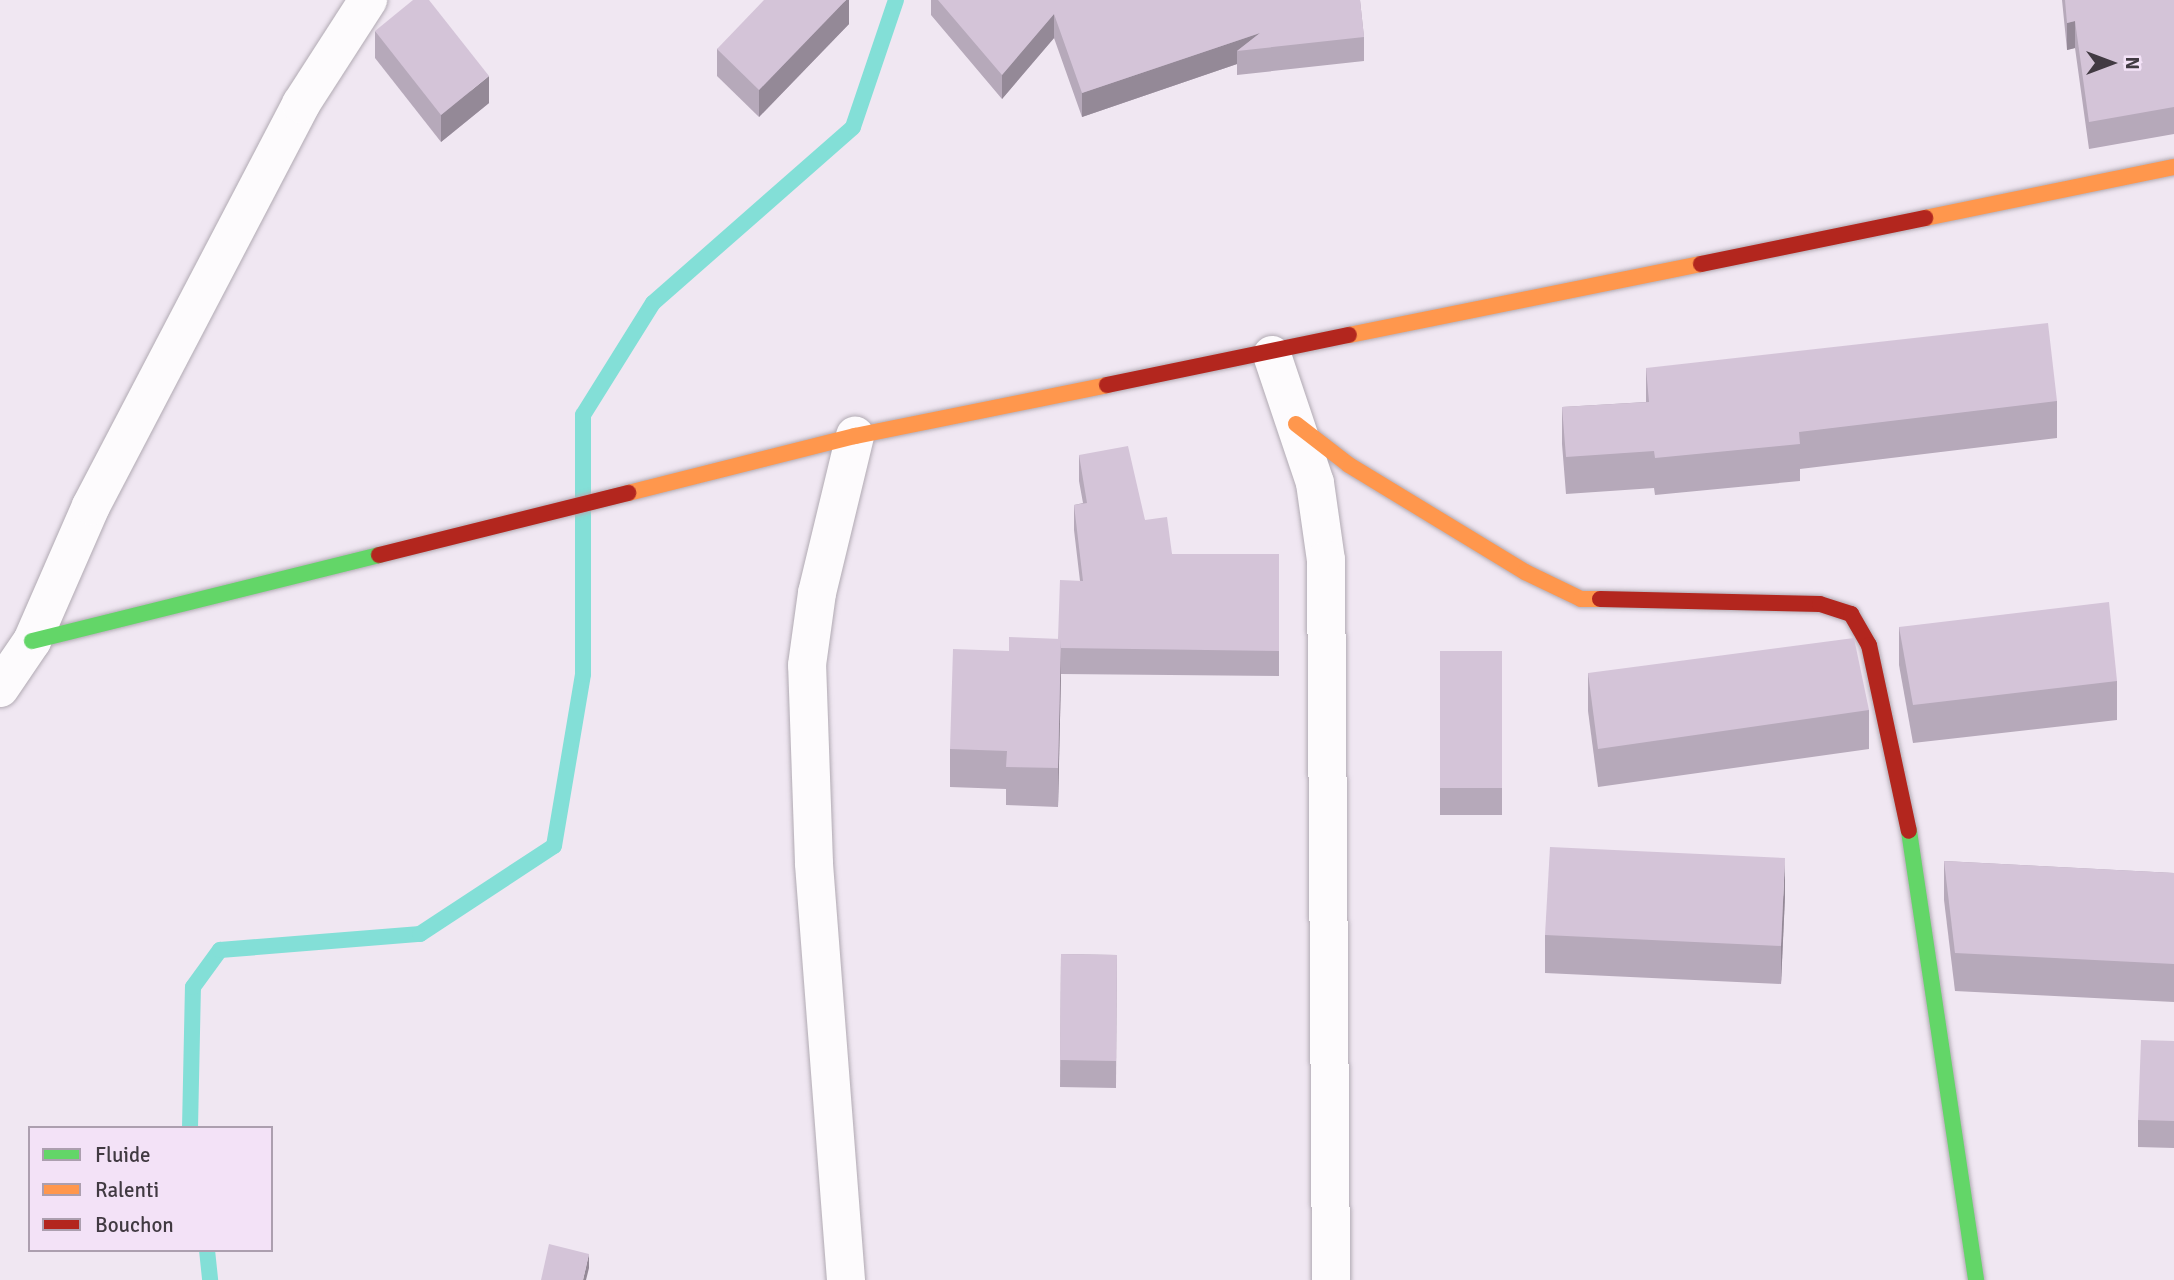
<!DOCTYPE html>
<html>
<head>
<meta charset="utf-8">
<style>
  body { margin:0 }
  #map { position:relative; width:2174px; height:1280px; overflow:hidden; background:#f0e7f2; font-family:Signika,sans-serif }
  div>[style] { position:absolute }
  .stream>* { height:16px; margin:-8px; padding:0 8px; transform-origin:8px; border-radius:8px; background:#83dfd7 }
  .roads { filter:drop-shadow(0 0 2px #b1aab3) drop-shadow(0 0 2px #b1aab3) }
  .street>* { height:38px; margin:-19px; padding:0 19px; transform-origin:19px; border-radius:19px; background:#fdfbfd }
  .fast>* { height:16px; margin:-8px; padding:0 8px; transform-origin:8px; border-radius:8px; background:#63d668 }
  .slow>* { height:16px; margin:-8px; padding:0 8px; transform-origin:8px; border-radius:8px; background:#ff974d }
  .jam>* { height:16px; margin:-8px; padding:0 8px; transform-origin:8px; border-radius:8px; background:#b3261e }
  .wall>* { inset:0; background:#b6a9ba }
  .shaded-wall>* { inset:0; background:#948997 }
  .building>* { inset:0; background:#d4c4d8 }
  span { translate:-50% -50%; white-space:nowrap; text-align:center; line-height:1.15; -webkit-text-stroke:5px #f3e2f7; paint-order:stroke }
  .legend { position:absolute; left:28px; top:1126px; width:245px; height:126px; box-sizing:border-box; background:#f3e2f7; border:2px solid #ac9faf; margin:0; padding:9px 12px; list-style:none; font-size:21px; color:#413a42 }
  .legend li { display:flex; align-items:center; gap:14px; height:35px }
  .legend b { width:35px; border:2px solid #ac9faf }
  .north { position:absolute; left:2076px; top:28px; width:70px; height:70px; -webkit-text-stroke:5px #f3e2f7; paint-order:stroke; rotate:90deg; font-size:19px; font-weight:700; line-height:28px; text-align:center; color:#413a42 }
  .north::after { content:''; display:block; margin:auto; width:24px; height:32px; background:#413a42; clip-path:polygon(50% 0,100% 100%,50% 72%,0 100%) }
</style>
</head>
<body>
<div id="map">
  <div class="stream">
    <i style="left:190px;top:1128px;width:141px;rotate:-88.8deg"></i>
    <i style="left:193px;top:987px;width:46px;rotate:-53.9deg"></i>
    <i style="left:220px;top:950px;width:201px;rotate:-4.6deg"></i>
    <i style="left:420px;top:934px;width:160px;rotate:-33.3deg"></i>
    <i style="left:554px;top:846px;width:174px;rotate:-80.4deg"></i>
    <i style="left:583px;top:674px;width:259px;rotate:-90deg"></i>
    <i style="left:583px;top:415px;width:132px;rotate:-58deg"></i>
    <i style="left:653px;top:303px;width:266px;rotate:-41.3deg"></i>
    <i style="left:853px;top:127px;width:134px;rotate:-71.3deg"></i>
    <i style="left:207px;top:1250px;width:30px;rotate:84deg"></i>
  </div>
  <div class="roads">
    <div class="street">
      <i style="left:1272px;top:355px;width:135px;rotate:71.4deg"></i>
      <i style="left:1315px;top:483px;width:78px;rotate:81.9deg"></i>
      <i style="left:1326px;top:560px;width:720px;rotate:89.6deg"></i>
      <i style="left:0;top:688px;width:57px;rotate:-55.8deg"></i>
      <i style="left:32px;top:641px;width:147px;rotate:-66.4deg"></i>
      <i style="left:91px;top:506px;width:454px;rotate:-62.4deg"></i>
      <i style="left:301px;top:104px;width:124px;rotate:-57.2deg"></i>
      <i style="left:846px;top:1280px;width:418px;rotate:-94.4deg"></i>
      <i style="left:814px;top:863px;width:198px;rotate:-92deg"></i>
      <i style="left:807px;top:665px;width:73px;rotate:-82.1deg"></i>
      <i style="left:817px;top:593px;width:162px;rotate:-76.4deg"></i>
    </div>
    <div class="fast">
      <i style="left:32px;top:641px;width:357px;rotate:-13.9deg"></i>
      <i style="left:1909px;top:831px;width:454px;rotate:81.5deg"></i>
    </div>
    <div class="slow">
      <i style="left:1925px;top:218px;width:254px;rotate:-11.6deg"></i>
      <i style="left:1349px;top:335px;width:359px;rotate:-11.4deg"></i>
      <i style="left:1296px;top:424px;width:67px;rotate:37.7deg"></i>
      <i style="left:1349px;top:465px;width:206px;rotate:31.3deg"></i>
      <i style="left:1525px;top:572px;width:62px;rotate:25.7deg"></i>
      <i style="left:1581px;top:599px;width:19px"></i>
      <i style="left:628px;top:493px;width:234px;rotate:-14.1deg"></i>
      <i style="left:855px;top:436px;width:257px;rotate:-11.4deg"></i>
    </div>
    <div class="jam">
      <i style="left:1701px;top:264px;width:229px;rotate:-11.6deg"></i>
      <i style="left:1107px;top:385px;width:247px;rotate:-11.7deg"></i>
      <i style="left:379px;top:555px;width:257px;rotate:-14deg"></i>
      <i style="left:1600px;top:599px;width:220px;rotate:1.3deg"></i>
      <i style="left:1820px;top:604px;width:33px;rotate:18deg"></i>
      <i style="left:1851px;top:614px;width:36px;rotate:60deg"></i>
      <i style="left:1869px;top:645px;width:190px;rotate:77.9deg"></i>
    </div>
  </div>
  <div class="wall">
    <i style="clip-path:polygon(849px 0,849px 24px,759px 117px,717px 76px,717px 49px)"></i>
    <i style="clip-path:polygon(931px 0,1360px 0,1364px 37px,1364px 61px,1237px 75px,1237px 64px,1082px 117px,1054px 38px,1002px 99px,931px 15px)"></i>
    <i style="clip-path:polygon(2062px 0,2174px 0,2174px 134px,2089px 149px,2075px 48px,2067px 50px)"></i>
    <i style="clip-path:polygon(375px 31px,489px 103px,441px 142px,375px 58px)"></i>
    <i style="clip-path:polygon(1646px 368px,2057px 401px,2057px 438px,1800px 469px,1800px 481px,1655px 495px,1654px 488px,1566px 494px,1562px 444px,1562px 407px,1646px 402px)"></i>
    <i style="clip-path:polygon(1079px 455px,1145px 520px,1172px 554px,1279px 554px,1279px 676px,1061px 674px,1058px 807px,1006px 805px,1006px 789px,950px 787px,950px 749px,1009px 651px,1058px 639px,1080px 581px,1074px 530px,1074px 505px,1083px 503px,1079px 481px)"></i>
    <i style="clip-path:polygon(1899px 627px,2117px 681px,2117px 720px,1913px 743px,1899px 665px)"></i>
    <i style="clip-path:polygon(1440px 651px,1502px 651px,1502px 815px,1440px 815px)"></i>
    <i style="clip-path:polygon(1588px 673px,1869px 710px,1869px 749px,1598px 787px,1588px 711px)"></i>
    <i style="clip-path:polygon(1944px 861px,2174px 873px,2174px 1002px,1955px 991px,1944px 900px)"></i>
    <i style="clip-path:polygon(1785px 896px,1781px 984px,1545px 973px,1545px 935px)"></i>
    <i style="clip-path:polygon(1061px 954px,1117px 955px,1116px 1088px,1060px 1087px)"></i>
    <i style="clip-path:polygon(2174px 1041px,2174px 1148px,2138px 1147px,2138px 1120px)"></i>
  </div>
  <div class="shaded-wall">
    <i style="clip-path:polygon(846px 0,849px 0,849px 24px,759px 117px,759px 90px)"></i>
    <i style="clip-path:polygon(1054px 14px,1054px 38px,1002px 99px,1002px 75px)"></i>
    <i style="clip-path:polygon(2075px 21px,2075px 48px,2067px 50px,2067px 23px)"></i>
    <i style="clip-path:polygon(1260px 33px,1237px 51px,1237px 64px,1082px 117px,1082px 93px)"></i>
    <i style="clip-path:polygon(489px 76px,489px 103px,441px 142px,441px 115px)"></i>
    <i style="clip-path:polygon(1061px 639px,1061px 677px,1058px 807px,1058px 768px)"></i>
    <i style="clip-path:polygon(1785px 858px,1785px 896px,1781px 984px,1781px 946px)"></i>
    <i style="clip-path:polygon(589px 1254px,589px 1268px,586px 1280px,583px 1280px)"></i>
  </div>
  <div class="building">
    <i style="clip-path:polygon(413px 0,429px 0,489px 76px,441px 115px,375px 31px)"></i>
    <i style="clip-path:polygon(764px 0,846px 0,759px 90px,717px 49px)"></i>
    <i style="clip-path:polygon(938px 0,1360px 0,1364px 37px,1237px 51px,1260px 33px,1082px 93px,1054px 14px,1002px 75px)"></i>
    <i style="clip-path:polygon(2065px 0,2174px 0,2174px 107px,2089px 122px,2075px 21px,2067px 23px)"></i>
    <i style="clip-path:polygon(2048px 323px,2057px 401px,1799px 432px,1800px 444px,1655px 458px,1654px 451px,1566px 457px,1562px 407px,1649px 402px,1646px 368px)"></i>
    <i style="clip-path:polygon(1128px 446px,1145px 520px,1167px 517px,1172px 554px,1279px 554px,1279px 651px,1061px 648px,1061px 639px,1058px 639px,1060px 580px,1083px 581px,1074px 505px,1087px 503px,1079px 455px)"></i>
    <i style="clip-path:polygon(2109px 602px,2117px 681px,1913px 705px,1899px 627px)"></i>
    <i style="clip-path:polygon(1009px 637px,1061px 639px,1058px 768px,1006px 767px,1007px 751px,950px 749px,953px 649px,1009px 651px)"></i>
    <i style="clip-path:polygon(1854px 638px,1869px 710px,1598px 749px,1588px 673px)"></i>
    <i style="clip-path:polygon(1440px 651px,1502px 651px,1502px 788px,1440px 788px)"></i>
    <i style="clip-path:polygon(1550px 847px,1785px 858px,1781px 946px,1545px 935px)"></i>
    <i style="clip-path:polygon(1944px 861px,2174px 873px,2174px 964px,1955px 953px)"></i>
    <i style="clip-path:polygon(1061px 954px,1117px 955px,1116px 1061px,1060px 1060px)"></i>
    <i style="clip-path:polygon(2141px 1040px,2174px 1041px,2174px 1121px,2138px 1120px)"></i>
    <i style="clip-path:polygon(549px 1244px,589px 1254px,583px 1280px,541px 1280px)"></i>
  </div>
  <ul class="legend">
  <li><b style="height:9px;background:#63d668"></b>Fluide</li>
  <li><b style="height:9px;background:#ff974d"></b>Ralenti</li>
  <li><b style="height:9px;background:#b3261e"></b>Bouchon</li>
  </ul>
  <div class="north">N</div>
</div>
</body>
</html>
